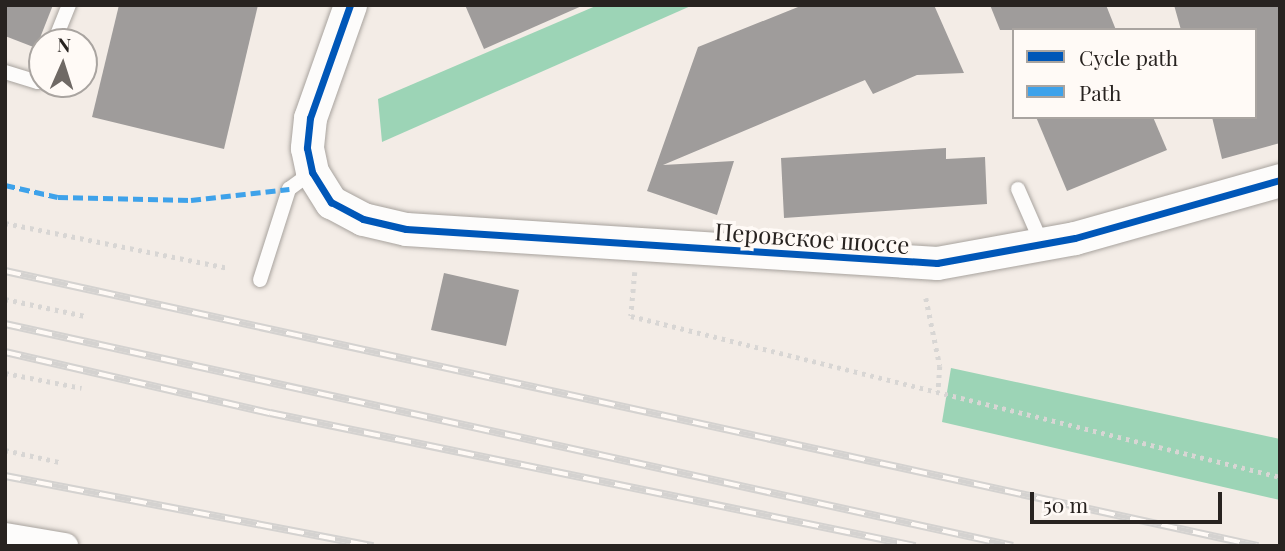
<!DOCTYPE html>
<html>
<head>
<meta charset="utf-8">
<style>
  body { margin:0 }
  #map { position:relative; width:1285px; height:551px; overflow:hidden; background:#f3ece6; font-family:"Playfair Display",serif }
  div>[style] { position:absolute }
  .forest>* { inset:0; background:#9cd4b6 }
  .building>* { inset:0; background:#9f9c9b }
  .path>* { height:4.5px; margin-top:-2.25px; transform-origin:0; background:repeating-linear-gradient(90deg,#d8d6d4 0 3.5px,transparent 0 8.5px) }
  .roads { filter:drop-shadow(0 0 2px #a8a39e) drop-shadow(0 0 2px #a8a39e) }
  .service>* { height:14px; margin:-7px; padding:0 7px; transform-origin:7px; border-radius:7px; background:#fdfcfb }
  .minor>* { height:26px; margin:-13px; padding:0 13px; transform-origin:13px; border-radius:13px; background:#fdfcfb }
  .tertiary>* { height:33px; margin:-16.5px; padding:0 16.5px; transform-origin:16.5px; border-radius:16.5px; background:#fdfcfb }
  .rail>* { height:8px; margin-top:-4px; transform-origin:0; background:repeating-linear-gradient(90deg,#fffaf6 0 16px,#d4d2d0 0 32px); box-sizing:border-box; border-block:2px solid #d4d2d0 }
  .quiet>* { height:5px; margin-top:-2.5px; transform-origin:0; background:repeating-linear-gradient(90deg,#3ea2ea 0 10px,transparent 0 15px) }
  .cycleway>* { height:7px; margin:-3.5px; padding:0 3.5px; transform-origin:3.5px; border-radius:3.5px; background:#0057b8 }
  span { translate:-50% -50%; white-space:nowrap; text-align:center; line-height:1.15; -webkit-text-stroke:7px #fffaf6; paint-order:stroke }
  .street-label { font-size:24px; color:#282320 }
  .frame { position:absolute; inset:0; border:7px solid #282320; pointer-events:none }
  .legend { position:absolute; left:1012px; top:28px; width:245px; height:91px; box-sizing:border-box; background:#fffaf6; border:2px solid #a9a4a0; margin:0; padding:9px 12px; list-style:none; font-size:21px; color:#282320 }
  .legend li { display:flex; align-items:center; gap:14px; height:35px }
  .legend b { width:35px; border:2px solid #a9a4a0 }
  .north { position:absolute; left:28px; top:28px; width:70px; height:70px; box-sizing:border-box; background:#fffaf6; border:2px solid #a9a4a0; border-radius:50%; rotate:3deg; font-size:19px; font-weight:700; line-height:28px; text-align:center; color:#282320 }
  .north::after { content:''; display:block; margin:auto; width:24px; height:32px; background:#6f6965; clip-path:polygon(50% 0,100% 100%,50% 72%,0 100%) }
  .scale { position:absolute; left:1030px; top:492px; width:192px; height:32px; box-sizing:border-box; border:4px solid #282320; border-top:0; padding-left:9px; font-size:21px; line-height:24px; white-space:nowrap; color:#282320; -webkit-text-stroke:5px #fffaf6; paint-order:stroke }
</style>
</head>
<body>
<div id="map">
  <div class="forest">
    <i style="clip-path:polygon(598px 5px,693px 5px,382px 142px,378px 99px)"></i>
    <i style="clip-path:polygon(951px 368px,1280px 439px,1280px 500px,942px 422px)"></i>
  </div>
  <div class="building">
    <i style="clip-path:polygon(5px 5px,53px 5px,36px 48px,5px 36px)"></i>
    <i style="clip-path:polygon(119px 5px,258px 5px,224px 149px,92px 117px)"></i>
    <i style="clip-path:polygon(465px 5px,584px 5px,484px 49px)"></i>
    <i style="clip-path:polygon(803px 5px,934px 5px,964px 73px,917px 75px,873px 94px,865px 80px,663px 165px,734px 161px,717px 215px,647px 191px,698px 47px)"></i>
    <i style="clip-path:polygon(990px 5px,1106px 5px,1116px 30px,1000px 30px)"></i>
    <i style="clip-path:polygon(1174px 5px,1280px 5px,1280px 143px,1222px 159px,1212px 117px,1255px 117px,1255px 30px,1181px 30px)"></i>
    <i style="clip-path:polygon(1036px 117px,1153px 117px,1167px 150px,1067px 191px)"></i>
    <i style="clip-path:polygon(946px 148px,946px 159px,985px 157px,987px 204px,784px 218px,781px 158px)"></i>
    <i style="clip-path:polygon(444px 273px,519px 290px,506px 346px,431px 330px)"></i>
  </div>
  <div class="path">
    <i style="left:5px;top:223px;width:228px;rotate:11.4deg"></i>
    <i style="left:635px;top:272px;width:44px;rotate:95.2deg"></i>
    <i style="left:631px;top:316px;width:669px;rotate:13.93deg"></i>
    <i style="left:926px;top:298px;width:69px;rotate:78.4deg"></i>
    <i style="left:940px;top:366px;width:26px;rotate:94deg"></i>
    <i style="left:5px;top:299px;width:82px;rotate:12deg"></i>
    <i style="left:5px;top:373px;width:78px;rotate:11deg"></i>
    <i style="left:5px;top:450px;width:55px;rotate:12.5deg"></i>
  </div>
  <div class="roads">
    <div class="service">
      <i style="left:54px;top:42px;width:40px;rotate:-68deg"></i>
      <i style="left:5px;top:72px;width:34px;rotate:17deg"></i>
      <i style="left:38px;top:82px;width:11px;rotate:-68deg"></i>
      <i style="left:1018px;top:189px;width:60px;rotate:66.4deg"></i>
      <i style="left:260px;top:280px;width:96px;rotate:-72.3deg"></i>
      <i style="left:289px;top:189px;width:29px;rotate:-36deg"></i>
    </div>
    <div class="minor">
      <i style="left:5px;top:536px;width:61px;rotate:9.5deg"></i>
    </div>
    <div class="tertiary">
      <i style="left:350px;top:5px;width:120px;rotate:109.5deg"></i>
      <i style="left:310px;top:118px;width:30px;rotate:96deg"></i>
      <i style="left:307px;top:148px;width:25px;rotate:78deg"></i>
      <i style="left:312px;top:172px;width:36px;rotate:58deg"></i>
      <i style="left:331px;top:202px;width:36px;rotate:28deg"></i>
      <i style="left:363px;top:219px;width:44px;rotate:13.1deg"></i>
      <i style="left:406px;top:229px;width:532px;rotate:3.66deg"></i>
      <i style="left:937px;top:263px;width:140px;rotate:-10.3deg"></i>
      <i style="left:1075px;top:238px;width:213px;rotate:-15.8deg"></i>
    </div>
  </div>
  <div class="rail">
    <i style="left:5px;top:271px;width:1283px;rotate:12.38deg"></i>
    <i style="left:5px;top:324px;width:1032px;rotate:12.42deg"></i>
    <i style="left:5px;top:352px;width:272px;rotate:13deg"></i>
    <i style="left:270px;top:413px;width:659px;rotate:11.65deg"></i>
    <i style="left:5px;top:476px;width:375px;rotate:10.8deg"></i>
  </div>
  <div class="quiet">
    <i style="left:5px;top:185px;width:54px;rotate:12.8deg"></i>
    <i style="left:58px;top:197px;width:133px;rotate:1.3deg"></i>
    <i style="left:191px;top:200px;width:99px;rotate:-6.4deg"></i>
  </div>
  <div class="cycleway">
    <i style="left:350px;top:5px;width:120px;rotate:109.5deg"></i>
    <i style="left:310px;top:118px;width:30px;rotate:96deg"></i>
    <i style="left:307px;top:148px;width:25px;rotate:78deg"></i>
    <i style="left:312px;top:172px;width:36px;rotate:58deg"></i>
    <i style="left:331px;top:202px;width:36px;rotate:28deg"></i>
    <i style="left:363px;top:219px;width:44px;rotate:13.1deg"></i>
    <i style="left:406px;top:229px;width:532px;rotate:3.66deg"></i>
    <i style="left:937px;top:263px;width:140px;rotate:-10.3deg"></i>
    <i style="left:1075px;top:238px;width:213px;rotate:-15.8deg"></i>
  </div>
  <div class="street-label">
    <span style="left:812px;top:238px;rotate:4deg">Перовское шоссе</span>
  </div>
  <div class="frame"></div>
  <ul class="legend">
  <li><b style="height:9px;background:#0057b8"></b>Cycle path</li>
  <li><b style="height:9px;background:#3ea2ea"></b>Path</li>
  </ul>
  <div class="north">N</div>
  <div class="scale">50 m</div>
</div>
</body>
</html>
